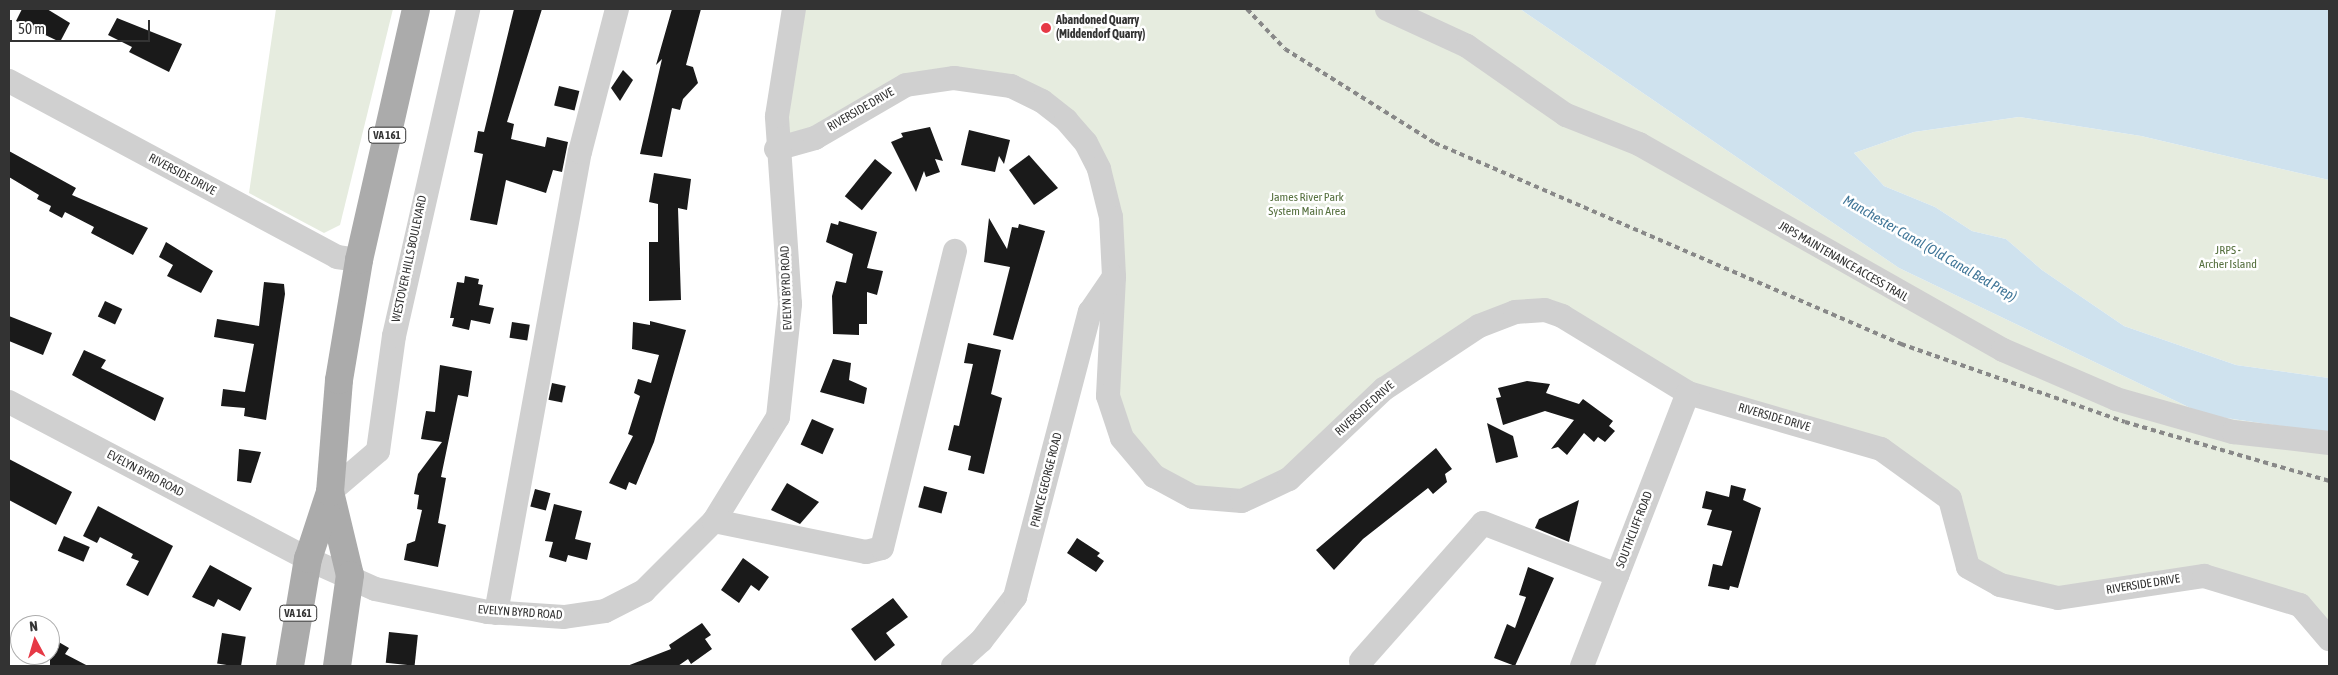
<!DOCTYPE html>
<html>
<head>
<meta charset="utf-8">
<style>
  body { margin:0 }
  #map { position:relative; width:2338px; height:675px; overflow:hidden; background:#fff; font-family:"Asap Condensed",sans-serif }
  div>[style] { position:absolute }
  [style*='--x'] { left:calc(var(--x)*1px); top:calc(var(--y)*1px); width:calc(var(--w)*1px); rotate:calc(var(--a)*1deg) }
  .green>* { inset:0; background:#e6ecdf }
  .water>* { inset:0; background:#cfe2ee }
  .building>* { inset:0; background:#1a1a1a; transform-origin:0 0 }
  .minor>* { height:24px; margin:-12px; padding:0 12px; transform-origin:12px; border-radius:12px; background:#d0d0d0 }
  .major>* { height:28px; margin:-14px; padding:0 14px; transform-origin:14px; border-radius:14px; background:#ababab }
  .rail>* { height:4px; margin-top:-2px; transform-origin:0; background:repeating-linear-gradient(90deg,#888 0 5px,transparent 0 9px) }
  .dots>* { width:14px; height:14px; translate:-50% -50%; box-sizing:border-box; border:2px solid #fff; border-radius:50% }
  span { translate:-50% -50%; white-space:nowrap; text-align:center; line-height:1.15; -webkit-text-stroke:5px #fff; paint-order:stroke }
  .shield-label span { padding:1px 4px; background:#fff; border:1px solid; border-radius:4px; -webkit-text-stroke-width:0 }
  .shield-label { font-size:11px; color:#333; font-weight:700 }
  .poi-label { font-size:12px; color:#333; font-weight:700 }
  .left { translate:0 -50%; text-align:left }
  .street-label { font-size:12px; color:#333 }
  .park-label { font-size:12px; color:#56703f }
  .water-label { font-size:14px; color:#3f7597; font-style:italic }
  .frame { position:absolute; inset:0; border:10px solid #333; pointer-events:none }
  .north { position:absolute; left:10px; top:615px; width:50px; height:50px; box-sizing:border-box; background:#fff; border:1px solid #adadad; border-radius:50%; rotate:354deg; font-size:14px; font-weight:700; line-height:20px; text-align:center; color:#333 }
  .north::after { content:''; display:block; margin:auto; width:18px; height:22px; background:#e63946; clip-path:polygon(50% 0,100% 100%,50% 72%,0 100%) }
  .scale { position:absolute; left:10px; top:20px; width:140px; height:22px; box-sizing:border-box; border:2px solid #333; border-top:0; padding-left:6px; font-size:15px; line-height:18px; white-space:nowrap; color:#333; -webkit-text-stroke:4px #fff; paint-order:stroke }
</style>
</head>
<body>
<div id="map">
  <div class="green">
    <div style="clip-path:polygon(276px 9px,393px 9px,340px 225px,324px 233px,249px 193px)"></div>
    <div style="clip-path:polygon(794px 9px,1520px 9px,1899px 268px,2205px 415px,2329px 433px,2329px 639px,2300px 605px,2204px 576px,2058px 598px,1968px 567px,1950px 499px,1881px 449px,1688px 393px,1562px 316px,1515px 312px,1242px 501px,1193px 497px,1122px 438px,1106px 190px,1042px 101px,954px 78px,776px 149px)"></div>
    <div style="clip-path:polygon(2019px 117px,2141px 136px,2329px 180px,2329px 378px,2236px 365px,2124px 326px,2042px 270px,2006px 239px,1972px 231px,1935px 207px,1884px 186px,1854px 153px,1914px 132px)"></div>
  </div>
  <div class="water">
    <div style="clip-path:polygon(1520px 9px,2329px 9px,2329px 180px,2141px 136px,2019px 117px,1914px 132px,1854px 153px,1884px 186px,1935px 207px,1972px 231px,2006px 239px,2042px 270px,2124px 326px,2236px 365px,2329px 378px,2329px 433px,2205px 415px,1899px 268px)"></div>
  </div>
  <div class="building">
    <div style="clip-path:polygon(22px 9px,47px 9px,70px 23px,60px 42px,16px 21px)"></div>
    <div style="clip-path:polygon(514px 9px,542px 9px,507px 122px,514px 124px,511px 139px,545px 147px,547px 137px,568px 142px,562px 172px,553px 170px,546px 193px,506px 180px,497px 225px,470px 220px,483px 154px,474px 152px,478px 131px,484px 132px)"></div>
    <div style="clip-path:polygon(672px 9px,701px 9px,686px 65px,693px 67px,698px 83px,683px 99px,680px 110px,672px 108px,662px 157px,640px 154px,662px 59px,656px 65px)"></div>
    <div style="clip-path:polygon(117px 18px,182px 44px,169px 72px,129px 52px,132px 47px,108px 35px)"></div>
    <div style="clip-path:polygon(623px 70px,633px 80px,620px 101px,611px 88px)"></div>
    <div style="left:559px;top:86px;width:21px;height:20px;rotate:14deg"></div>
    <div style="clip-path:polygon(930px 127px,943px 161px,935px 159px,940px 172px,926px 177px,924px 171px,916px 192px,891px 142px,903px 137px,901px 133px)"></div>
    <div style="clip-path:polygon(969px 130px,1010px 140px,1004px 164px,999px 156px,995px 172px,961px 165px)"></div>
    <div style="clip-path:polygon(9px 151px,76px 188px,72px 195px,148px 228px,133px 255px,91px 233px,94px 227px,65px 212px,62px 218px,49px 211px,51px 206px,37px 199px,39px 195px,9px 177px)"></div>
    <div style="clip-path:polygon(1029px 155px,1058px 188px,1034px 205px,1009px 170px)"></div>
    <div style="left:875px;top:159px;width:22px;height:48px;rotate:39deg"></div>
    <div style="clip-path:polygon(654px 173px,691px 179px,687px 210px,678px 208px,681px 300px,649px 301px,649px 242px,658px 242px,658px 204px,649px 202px)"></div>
    <div style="clip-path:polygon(989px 218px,1007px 249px,1012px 227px,1018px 228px,1019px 224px,1045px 231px,1013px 340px,993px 335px,1010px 267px,984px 262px)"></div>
    <div style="clip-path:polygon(839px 221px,877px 232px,867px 268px,883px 271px,877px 295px,867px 292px,867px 324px,859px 324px,859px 335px,833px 334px,832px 296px,836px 281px,846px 283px,853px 254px,826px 242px,831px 223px,838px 225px)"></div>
    <div style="clip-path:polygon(166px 242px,213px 271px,201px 293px,167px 276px,173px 265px,159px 257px)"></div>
    <div style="clip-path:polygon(465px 276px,479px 279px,478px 284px,483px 285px,479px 305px,494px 308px,490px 324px,471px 320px,469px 330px,452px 326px,454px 318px,450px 318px,457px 282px,464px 283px)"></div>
    <div style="clip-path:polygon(264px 282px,284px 284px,285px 294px,266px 420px,244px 416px,245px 408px,221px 406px,223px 389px,245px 392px,254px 344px,214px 337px,217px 319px,259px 326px)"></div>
    <div style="left:105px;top:301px;width:19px;height:17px;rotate:25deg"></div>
    <div style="clip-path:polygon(9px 316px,52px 333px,43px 355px,9px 341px)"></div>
    <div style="clip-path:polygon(650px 321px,686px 330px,654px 442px,636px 485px,629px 482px,626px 490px,609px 483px,633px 436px,628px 434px,640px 396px,634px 393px,638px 379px,651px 383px,659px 355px,632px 349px,633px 322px,650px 325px)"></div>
    <div style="left:512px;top:322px;width:18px;height:16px;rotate:9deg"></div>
    <div style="clip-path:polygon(968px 343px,1001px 350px,991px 394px,1002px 398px,984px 474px,968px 470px,971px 456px,948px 450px,954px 425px,959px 426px,973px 364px,964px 363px)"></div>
    <div style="clip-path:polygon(84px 350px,106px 360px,101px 368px,164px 398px,155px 421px,72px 375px)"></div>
    <div style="clip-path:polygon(833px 359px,851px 363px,849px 380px,867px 388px,864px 404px,820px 392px)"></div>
    <div style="clip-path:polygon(440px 365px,472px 371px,468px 397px,458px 395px,441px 477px,446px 478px,438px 523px,446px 525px,438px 567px,404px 560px,407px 544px,415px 541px,422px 510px,417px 509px,419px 495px,414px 494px,418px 474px,442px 442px,421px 439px,426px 411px,435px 412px)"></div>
    <div style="clip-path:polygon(1527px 381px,1550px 384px,1546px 393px,1579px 404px,1583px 399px,1613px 421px,1609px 426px,1615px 431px,1605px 442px,1598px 437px,1594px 442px,1584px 433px,1567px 455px,1558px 447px,1551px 449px,1574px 420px,1545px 411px,1503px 425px,1496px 398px,1501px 397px,1498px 388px)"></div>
    <div style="left:552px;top:383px;width:14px;height:17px;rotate:12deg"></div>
    <div style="left:812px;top:419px;width:24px;height:28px;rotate:24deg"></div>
    <div style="clip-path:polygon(1487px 423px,1513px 436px,1518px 457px,1496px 463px)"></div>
    <div style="clip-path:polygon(1436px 448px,1452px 469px,1445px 474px,1447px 482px,1433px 494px,1428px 488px,1363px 539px,1334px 570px,1316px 550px)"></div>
    <div style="clip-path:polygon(239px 449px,261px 452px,251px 483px,237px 481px)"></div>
    <div style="clip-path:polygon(9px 459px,72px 492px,56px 525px,9px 500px)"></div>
    <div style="clip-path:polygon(787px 483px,819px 502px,800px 524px,771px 510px)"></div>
    <div style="clip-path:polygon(1731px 485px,1746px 489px,1743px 500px,1761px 508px,1738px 588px,1730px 586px,1729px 590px,1708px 586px,1713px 564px,1722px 566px,1732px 531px,1707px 525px,1712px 510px,1702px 508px,1706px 491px,1729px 497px)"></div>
    <div style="left:924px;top:486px;width:24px;height:22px;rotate:15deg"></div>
    <div style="left:535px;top:489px;width:16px;height:18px;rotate:15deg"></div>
    <div style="clip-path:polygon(1579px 500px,1569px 542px,1535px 528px,1539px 519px)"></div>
    <div style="clip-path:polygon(554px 504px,582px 511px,575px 539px,591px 543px,587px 560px,568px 555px,566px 562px,549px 557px,553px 542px,545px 541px)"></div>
    <div style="clip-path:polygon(98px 506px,173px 546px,148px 596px,126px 585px,139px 561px,131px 558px,133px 554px,100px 537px,97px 543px,83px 536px)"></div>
    <div style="left:64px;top:536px;width:28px;height:16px;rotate:23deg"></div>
    <div style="clip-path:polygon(1077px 538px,1100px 553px,1097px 556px,1104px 561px,1096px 572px,1067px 553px)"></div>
    <div style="clip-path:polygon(743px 558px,769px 577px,759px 591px,751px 585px,739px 603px,721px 590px)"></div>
    <div style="clip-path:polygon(210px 565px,252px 588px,240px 611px,218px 599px,214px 607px,192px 597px)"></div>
    <div style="clip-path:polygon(1528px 567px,1554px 578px,1515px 666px,1494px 658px,1507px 624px,1515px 628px,1526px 597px,1519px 595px)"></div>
    <div style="clip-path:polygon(893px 598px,908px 617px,886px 633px,895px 645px,875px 661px,851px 629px)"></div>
    <div style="clip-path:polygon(702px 623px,711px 635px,705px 639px,712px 649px,691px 664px,688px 659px,678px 666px,627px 666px,671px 649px,669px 645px)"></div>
    <div style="left:389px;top:632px;width:29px;height:31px;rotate:6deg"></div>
    <div style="left:222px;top:633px;width:24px;height:31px;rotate:9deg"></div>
    <div style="clip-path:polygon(50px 637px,69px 648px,65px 654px,88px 666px,50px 666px)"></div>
  </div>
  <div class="minor">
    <div style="--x:1387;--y:9;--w:88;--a:24.8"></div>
    <div style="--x:1467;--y:46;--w:121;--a:34.9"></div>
    <div style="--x:1566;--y:115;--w:79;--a:21.7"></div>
    <div style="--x:1639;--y:144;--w:418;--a:29.5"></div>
    <div style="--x:2003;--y:350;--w:123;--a:23.4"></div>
    <div style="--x:2116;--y:399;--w:122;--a:15.8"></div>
    <div style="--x:2233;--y:432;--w:97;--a:6.5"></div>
    <div style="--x:9;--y:81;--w:372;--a:28.2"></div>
    <div style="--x:337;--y:257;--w:22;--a:8"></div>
    <div style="--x:776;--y:149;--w:41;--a:-15.8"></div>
    <div style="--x:815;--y:138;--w:105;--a:-30.2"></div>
    <div style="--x:906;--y:85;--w:49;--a:-8.3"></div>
    <div style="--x:954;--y:78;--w:58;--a:8"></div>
    <div style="--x:1011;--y:86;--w:34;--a:26"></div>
    <div style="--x:1042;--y:101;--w:31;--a:38"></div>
    <div style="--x:1066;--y:120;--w:30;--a:49"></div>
    <div style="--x:1086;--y:143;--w:29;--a:63"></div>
    <div style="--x:1099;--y:169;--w:49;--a:76"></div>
    <div style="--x:1111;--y:217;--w:60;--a:87.1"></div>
    <div style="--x:1114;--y:277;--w:119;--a:92.9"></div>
    <div style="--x:1108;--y:396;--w:44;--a:71.6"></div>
    <div style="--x:1122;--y:438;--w:50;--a:49.9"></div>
    <div style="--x:1154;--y:476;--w:44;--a:28.3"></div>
    <div style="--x:1193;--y:497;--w:49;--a:4.7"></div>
    <div style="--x:1242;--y:501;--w:52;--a:-25.1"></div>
    <div style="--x:1289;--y:479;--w:131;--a:-43.5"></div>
    <div style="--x:1384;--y:389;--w:114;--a:-33.6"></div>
    <div style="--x:1479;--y:326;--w:39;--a:-21"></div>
    <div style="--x:1515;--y:312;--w:30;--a:-4"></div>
    <div style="--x:1545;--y:310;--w:18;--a:19"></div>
    <div style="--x:1562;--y:316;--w:148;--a:31.4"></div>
    <div style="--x:1688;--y:393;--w:201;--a:16.2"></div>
    <div style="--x:1881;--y:449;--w:85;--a:35.9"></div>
    <div style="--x:1950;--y:499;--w:70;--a:75.2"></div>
    <div style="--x:1968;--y:567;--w:37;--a:29"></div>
    <div style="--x:2000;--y:585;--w:59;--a:12.6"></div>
    <div style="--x:2058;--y:598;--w:148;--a:-8.6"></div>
    <div style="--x:2204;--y:576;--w:100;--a:16.8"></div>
    <div style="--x:2300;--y:605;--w:45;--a:49.5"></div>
    <div style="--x:9;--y:402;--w:338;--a:27.7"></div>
    <div style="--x:308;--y:559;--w:73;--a:24.1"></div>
    <div style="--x:375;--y:589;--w:115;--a:11.5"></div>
    <div style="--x:488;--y:612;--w:76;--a:3.8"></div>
    <div style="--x:564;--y:617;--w:41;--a:-8.3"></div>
    <div style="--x:605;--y:611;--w:44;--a:-27.1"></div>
    <div style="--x:644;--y:591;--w:99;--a:-45"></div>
    <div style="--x:714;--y:521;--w:122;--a:-58.4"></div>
    <div style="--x:778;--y:417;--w:114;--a:-83.9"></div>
    <div style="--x:790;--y:304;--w:188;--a:-94"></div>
    <div style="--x:777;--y:116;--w:108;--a:-81"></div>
    <div style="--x:330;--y:492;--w:63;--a:-40.5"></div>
    <div style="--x:378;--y:451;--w:116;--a:-82.1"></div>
    <div style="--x:394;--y:336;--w:335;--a:-77.2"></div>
    <div style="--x:714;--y:521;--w:155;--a:11.5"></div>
    <div style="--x:866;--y:552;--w:16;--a:-14"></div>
    <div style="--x:882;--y:548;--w:306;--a:-76.2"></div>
    <div style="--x:496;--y:613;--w:469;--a:-79.7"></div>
    <div style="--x:580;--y:152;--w:148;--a:-75.5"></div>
    <div style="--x:1361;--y:661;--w:184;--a:-48.5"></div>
    <div style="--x:1483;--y:523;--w:144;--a:21.2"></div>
    <div style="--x:953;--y:666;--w:38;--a:-42"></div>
    <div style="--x:981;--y:641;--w:56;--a:-52.3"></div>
    <div style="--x:1015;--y:597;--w:295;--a:-75.3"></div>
    <div style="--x:1090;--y:312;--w:42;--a:-55.6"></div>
    <div style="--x:1582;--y:666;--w:293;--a:-68.8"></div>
  </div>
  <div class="major">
    <div style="--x:330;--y:492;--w:85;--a:76.5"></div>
    <div style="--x:350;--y:575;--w:92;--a:98.1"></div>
    <div style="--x:290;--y:666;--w:109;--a:-80.5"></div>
    <div style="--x:308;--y:559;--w:71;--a:-71.8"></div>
    <div style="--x:330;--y:492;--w:112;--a:-85.4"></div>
    <div style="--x:339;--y:380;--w:122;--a:-80.5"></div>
    <div style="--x:359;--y:260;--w:257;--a:-77.2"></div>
  </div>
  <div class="rail">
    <div style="--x:1247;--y:9;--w:55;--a:46.5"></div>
    <div style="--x:1285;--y:49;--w:177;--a:32.1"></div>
    <div style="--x:1435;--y:143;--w:508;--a:23.33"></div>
    <div style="--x:1901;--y:344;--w:237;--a:19.2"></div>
    <div style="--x:2125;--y:422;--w:212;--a:16.1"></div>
  </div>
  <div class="dots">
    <div style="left:1046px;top:28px;background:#e63946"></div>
  </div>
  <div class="shield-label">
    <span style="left:387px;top:135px">VA 161</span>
    <span style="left:298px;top:613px">VA 161</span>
  </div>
  <div class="poi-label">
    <span class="left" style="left:1056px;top:28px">Abandoned Quarry<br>(Middendorf Quarry)</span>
  </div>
  <div class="street-label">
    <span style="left:861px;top:110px;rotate:-30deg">RIVERSIDE DRIVE</span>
    <span style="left:182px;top:175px;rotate:28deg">RIVERSIDE DRIVE</span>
    <span style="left:410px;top:259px;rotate:-78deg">WESTOVER HILLS BOULEVARD</span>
    <span style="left:1843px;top:262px;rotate:30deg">JRPS MAINTENANCE ACCESS TRAIL</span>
    <span style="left:787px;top:288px;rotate:-92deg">EVELYN BYRD ROAD</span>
    <span style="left:1365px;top:409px;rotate:-42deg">RIVERSIDE DRIVE</span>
    <span style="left:1774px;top:418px;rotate:16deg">RIVERSIDE DRIVE</span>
    <span style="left:145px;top:474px;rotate:28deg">EVELYN BYRD ROAD</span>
    <span style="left:1047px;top:480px;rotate:-76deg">PRINCE GEORGE ROAD</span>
    <span style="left:1635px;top:530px;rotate:-69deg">SOUTHCLIFF ROAD</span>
    <span style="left:2143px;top:585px;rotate:-9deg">RIVERSIDE DRIVE</span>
    <span style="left:520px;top:613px;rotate:4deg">EVELYN BYRD ROAD</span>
  </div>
  <div class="park-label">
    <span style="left:1307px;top:205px">James River Park<br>System Main Area</span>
    <span style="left:2228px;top:258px">JRPS -<br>Archer Island</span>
  </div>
  <div class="water-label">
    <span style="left:1930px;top:248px;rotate:30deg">Manchester Canal (Old Canal Bed Prep)</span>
  </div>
  <div class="frame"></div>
  <div class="north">N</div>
  <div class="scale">50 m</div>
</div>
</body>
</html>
